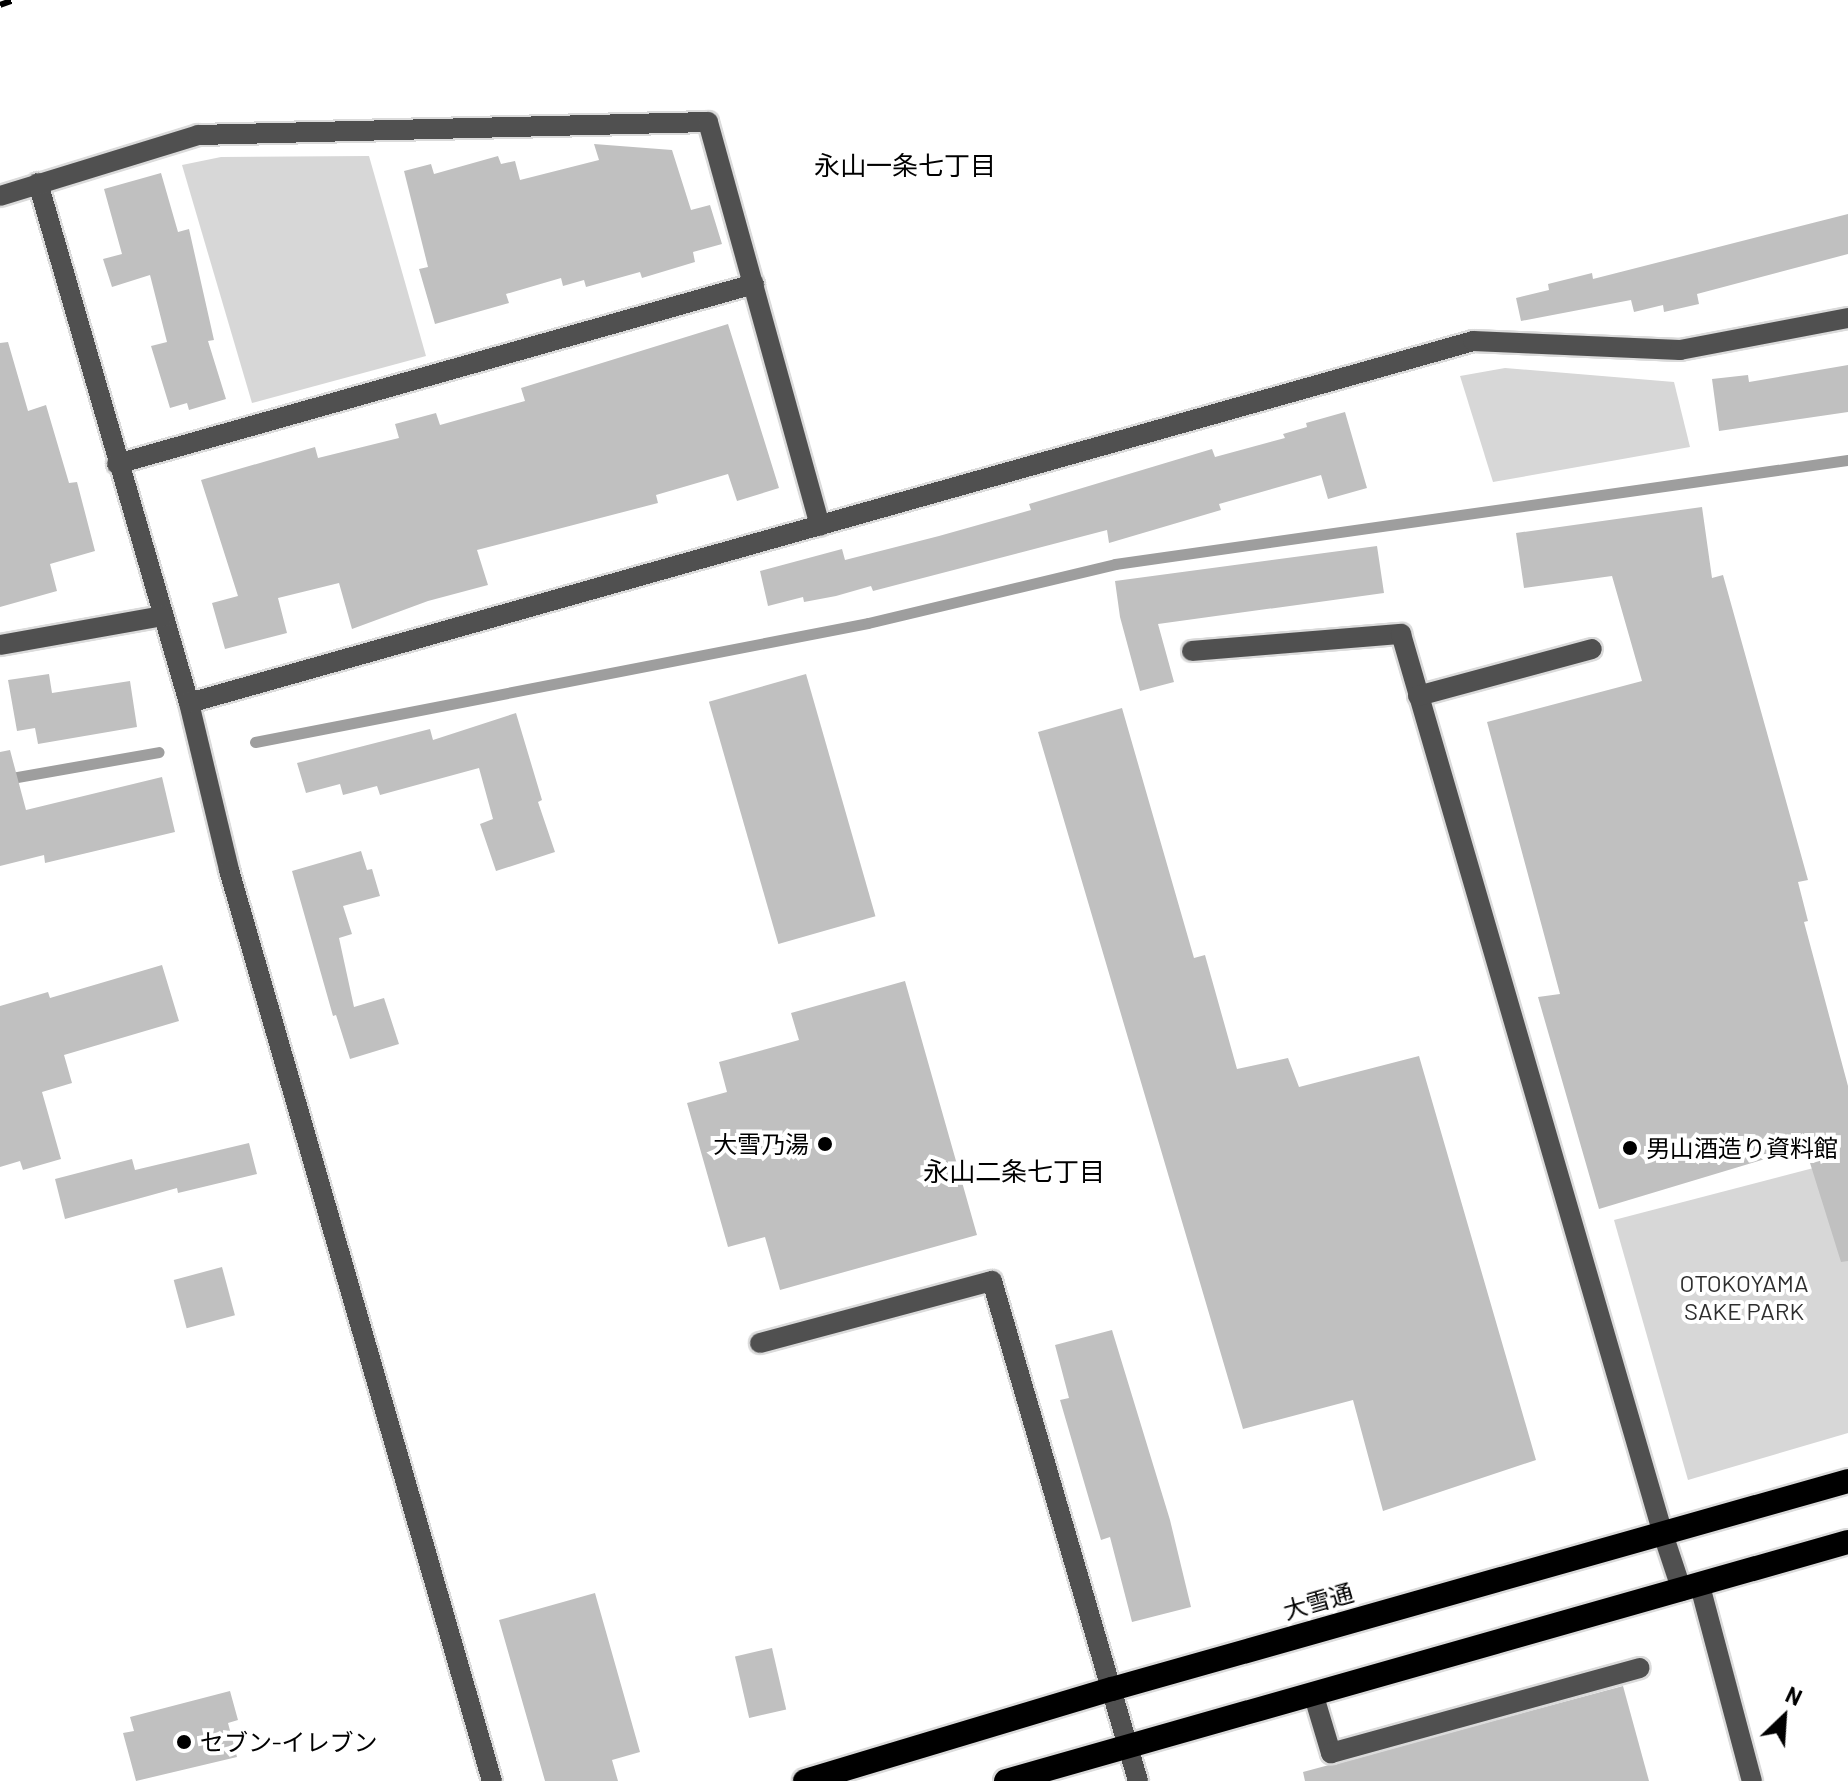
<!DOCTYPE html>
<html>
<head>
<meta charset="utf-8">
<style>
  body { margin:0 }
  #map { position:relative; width:1848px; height:1781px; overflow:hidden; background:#fff; font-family:Barlow,"Noto Sans JP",sans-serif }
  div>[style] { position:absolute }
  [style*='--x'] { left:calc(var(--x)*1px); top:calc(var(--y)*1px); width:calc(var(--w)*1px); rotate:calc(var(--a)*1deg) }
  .green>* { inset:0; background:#d7d7d7 }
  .stream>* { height:11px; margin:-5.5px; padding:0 5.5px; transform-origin:5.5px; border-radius:5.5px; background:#9e9e9e }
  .building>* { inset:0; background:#c0c0c0; transform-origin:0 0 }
  .roads { filter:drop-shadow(2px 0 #dbdbdb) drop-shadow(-2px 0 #dbdbdb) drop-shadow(0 2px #dbdbdb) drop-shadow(0 -2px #dbdbdb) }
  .minor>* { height:20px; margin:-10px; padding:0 10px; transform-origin:10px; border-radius:10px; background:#505050 }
  .highway>* { height:24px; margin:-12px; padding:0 12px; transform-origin:12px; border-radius:12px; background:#000 }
  .rail>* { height:6px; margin-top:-3px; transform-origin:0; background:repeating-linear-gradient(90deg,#000 0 12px,transparent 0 16px) }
  .dots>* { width:22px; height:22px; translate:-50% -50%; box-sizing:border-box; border:4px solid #fff; border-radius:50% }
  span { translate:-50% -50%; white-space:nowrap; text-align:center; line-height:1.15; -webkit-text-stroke:8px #fff; paint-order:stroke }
  .poi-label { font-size:24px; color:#000 }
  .right { translate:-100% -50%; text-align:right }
  .left { translate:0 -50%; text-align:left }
  .park-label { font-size:24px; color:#2e2e2e }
  .street-label { font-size:24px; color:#000 }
  .neighbourhood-label { font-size:26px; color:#000 }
  .north { position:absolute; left:1744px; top:1677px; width:80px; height:80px; -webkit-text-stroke:6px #fff; paint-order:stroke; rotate:25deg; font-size:22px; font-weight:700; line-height:32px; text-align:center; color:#000 }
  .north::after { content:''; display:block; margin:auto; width:28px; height:36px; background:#000; clip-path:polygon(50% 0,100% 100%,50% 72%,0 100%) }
</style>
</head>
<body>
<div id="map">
  <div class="green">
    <div style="clip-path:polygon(369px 156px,426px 356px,252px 403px,182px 165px,221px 157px)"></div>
    <div style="clip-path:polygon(1505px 368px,1674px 382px,1690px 447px,1493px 482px,1460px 376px)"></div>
    <div style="clip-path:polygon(1848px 1159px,1848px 1433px,1688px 1480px,1614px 1220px)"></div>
  </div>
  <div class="stream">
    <div style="--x:255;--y:742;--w:624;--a:-10.99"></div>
    <div style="--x:868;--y:623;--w:254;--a:-13.4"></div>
    <div style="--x:1115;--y:564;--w:740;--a:-8.08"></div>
    <div style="--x:0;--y:780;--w:161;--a:-10"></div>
  </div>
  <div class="building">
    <div style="clip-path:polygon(594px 144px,672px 150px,691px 210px,710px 205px,722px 244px,693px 252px,695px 262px,642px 278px,640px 272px,586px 287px,584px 280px,563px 286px,561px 278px,506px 294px,509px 303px,435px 324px,419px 269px,428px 267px,404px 171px,431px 164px,434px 174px,498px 156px,501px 164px,515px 161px,520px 180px,599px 160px)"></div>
    <div style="clip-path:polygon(161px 173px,178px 232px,189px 229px,214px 340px,208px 341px,226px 399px,189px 410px,187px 403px,170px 408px,151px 346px,167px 342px,150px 275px,112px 287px,103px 259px,122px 254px,104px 189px)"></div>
    <div style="clip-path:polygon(1848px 214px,1848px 254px,1697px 294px,1699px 304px,1664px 312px,1663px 305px,1634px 312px,1631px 300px,1521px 321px,1516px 298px,1549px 290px,1548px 284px,1592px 273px,1593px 279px)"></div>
    <div style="clip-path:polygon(728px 324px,779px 488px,737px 501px,728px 474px,656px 495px,658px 503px,477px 550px,488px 585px,428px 601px,352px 629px,339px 583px,278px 598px,287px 633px,225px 649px,212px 603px,238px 596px,201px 480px,315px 447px,318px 458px,399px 438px,395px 424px,436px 413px,440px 425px,525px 401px,521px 388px)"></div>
    <div style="clip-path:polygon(8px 342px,28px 411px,46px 405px,69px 483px,77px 482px,95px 551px,50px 564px,57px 591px,0 607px,0 343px)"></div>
    <div style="clip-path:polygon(1848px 365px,1848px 412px,1719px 431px,1712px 379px,1748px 375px,1749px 382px)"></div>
    <div style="clip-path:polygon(1345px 412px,1367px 488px,1328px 499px,1321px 475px,1219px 504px,1221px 510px,1109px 543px,1107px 530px,873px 591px,871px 586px,836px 596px,804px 602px,803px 597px,768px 606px,760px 571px,842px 549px,845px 560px,939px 536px,1031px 510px,1029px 504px,1212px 449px,1215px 457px,1285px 438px,1283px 434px,1307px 427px,1306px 423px)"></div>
    <div style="clip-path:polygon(1702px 507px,1712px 578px,1723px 575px,1808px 880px,1798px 882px,1808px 921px,1804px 922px,1848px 1086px,1848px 1261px,1841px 1262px,1805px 1147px,1599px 1209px,1538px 997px,1560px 994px,1487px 722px,1642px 681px,1612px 576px,1524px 588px,1516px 533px)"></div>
    <div style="clip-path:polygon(1377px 546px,1384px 593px,1158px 624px,1174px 682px,1140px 691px,1120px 617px,1115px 581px)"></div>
    <div style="clip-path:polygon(49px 674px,52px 693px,130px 681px,137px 727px,38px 744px,35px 728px,17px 731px,8px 680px)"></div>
    <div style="left:806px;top:674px;width:252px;height:101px;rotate:74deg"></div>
    <div style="clip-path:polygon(1122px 708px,1194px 958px,1205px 955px,1237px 1069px,1288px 1058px,1299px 1087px,1419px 1056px,1536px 1460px,1383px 1511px,1353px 1400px,1243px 1429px,1038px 732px)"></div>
    <div style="clip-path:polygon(516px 713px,542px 800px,538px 802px,555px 852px,496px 871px,480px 824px,493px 819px,479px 768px,380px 795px,377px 786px,343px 795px,340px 784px,306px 793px,297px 763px,430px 729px,433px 740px)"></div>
    <div style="clip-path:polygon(10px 750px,26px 810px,162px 777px,175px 832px,45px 863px,44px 855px,0 866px,0 752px)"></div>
    <div style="clip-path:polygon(361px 851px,367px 870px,372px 869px,380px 896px,343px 906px,352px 934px,339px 938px,354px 1007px,384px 998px,399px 1044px,350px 1059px,336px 1015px,333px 1016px,292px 871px)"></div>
    <div style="clip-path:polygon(162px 965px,179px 1021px,64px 1055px,72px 1083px,42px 1092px,61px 1159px,23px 1170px,20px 1161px,0 1167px,0 1006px,48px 992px,50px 998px)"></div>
    <div style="clip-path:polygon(905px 981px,977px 1235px,780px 1290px,765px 1237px,728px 1247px,687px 1103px,727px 1092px,719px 1062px,799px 1040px,791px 1013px)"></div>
    <div style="clip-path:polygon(249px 1143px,257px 1174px,178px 1193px,177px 1188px,65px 1219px,55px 1179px,132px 1159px,135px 1170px)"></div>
    <div style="left:222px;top:1267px;width:50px;height:50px;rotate:75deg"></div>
    <div style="clip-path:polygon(1112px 1330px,1170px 1520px,1191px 1607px,1132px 1622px,1110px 1537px,1101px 1540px,1060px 1400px,1069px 1398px,1055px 1345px)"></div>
    <div style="clip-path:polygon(595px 1593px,640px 1752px,612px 1760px,618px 1781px,545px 1781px,499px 1620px)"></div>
    <div style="left:772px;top:1648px;width:63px;height:38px;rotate:77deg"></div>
    <div style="clip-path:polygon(1623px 1686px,1649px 1781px,1305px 1781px,1303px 1772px)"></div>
    <div style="clip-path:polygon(230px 1691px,238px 1720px,228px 1723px,237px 1757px,136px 1781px,123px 1733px,134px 1731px,130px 1717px)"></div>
  </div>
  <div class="roads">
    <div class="minor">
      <div style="--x:38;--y:183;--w:541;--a:73.81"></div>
      <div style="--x:189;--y:703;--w:172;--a:76.5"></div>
      <div style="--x:229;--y:870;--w:948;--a:73.9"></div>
      <div style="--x:0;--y:196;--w:207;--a:-17.1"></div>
      <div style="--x:198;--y:135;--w:510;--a:-1.46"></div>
      <div style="--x:708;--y:122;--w:419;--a:74.5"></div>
      <div style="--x:117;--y:464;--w:662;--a:-15.78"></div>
      <div style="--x:0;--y:645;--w:166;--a:-10.1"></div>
      <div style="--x:1192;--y:651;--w:210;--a:-4.7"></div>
      <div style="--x:1401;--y:634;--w:937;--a:73.77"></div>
      <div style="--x:1663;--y:1534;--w:60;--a:71.6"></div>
      <div style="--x:1418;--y:696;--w:180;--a:-15.1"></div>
      <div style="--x:189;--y:703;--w:1334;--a:-15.74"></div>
      <div style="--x:1473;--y:341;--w:207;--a:2.5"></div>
      <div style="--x:1680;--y:350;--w:171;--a:-10.8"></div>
      <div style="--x:760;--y:1343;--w:240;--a:-15"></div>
      <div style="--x:992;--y:1281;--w:521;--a:73.72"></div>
      <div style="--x:1700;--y:1586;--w:202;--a:75.1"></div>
      <div style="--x:1313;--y:1693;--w:63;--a:73.3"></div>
      <div style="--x:1331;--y:1753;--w:320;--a:-15.4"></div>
    </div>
    <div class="highway">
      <div style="--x:805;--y:1781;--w:320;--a:-16.7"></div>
      <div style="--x:1112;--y:1689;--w:765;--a:-15.78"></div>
      <div style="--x:1006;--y:1781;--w:875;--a:-15.85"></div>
    </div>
  </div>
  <div class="rail">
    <div style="--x:0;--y:5;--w:15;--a:-20"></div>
  </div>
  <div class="dots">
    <div style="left:825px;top:1144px;background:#000"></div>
    <div style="left:1630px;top:1148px;background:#000"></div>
    <div style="left:184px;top:1742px;background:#000"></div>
  </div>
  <div class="poi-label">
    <span class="right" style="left:809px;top:1144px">大雪乃湯</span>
    <span class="left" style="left:1646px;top:1148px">男山酒造り資料館</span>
    <span class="left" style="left:200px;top:1742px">セブン-イレブン</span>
  </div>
  <div class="park-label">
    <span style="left:1744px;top:1297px">OTOKOYAMA<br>SAKE PARK</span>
  </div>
  <div class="street-label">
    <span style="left:1318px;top:1601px;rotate:-16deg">大雪通</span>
  </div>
  <div class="neighbourhood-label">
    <span style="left:905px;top:165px">永山一条七丁目</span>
    <span style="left:1014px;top:1171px">永山二条七丁目</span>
  </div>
  <div class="north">N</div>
</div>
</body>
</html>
